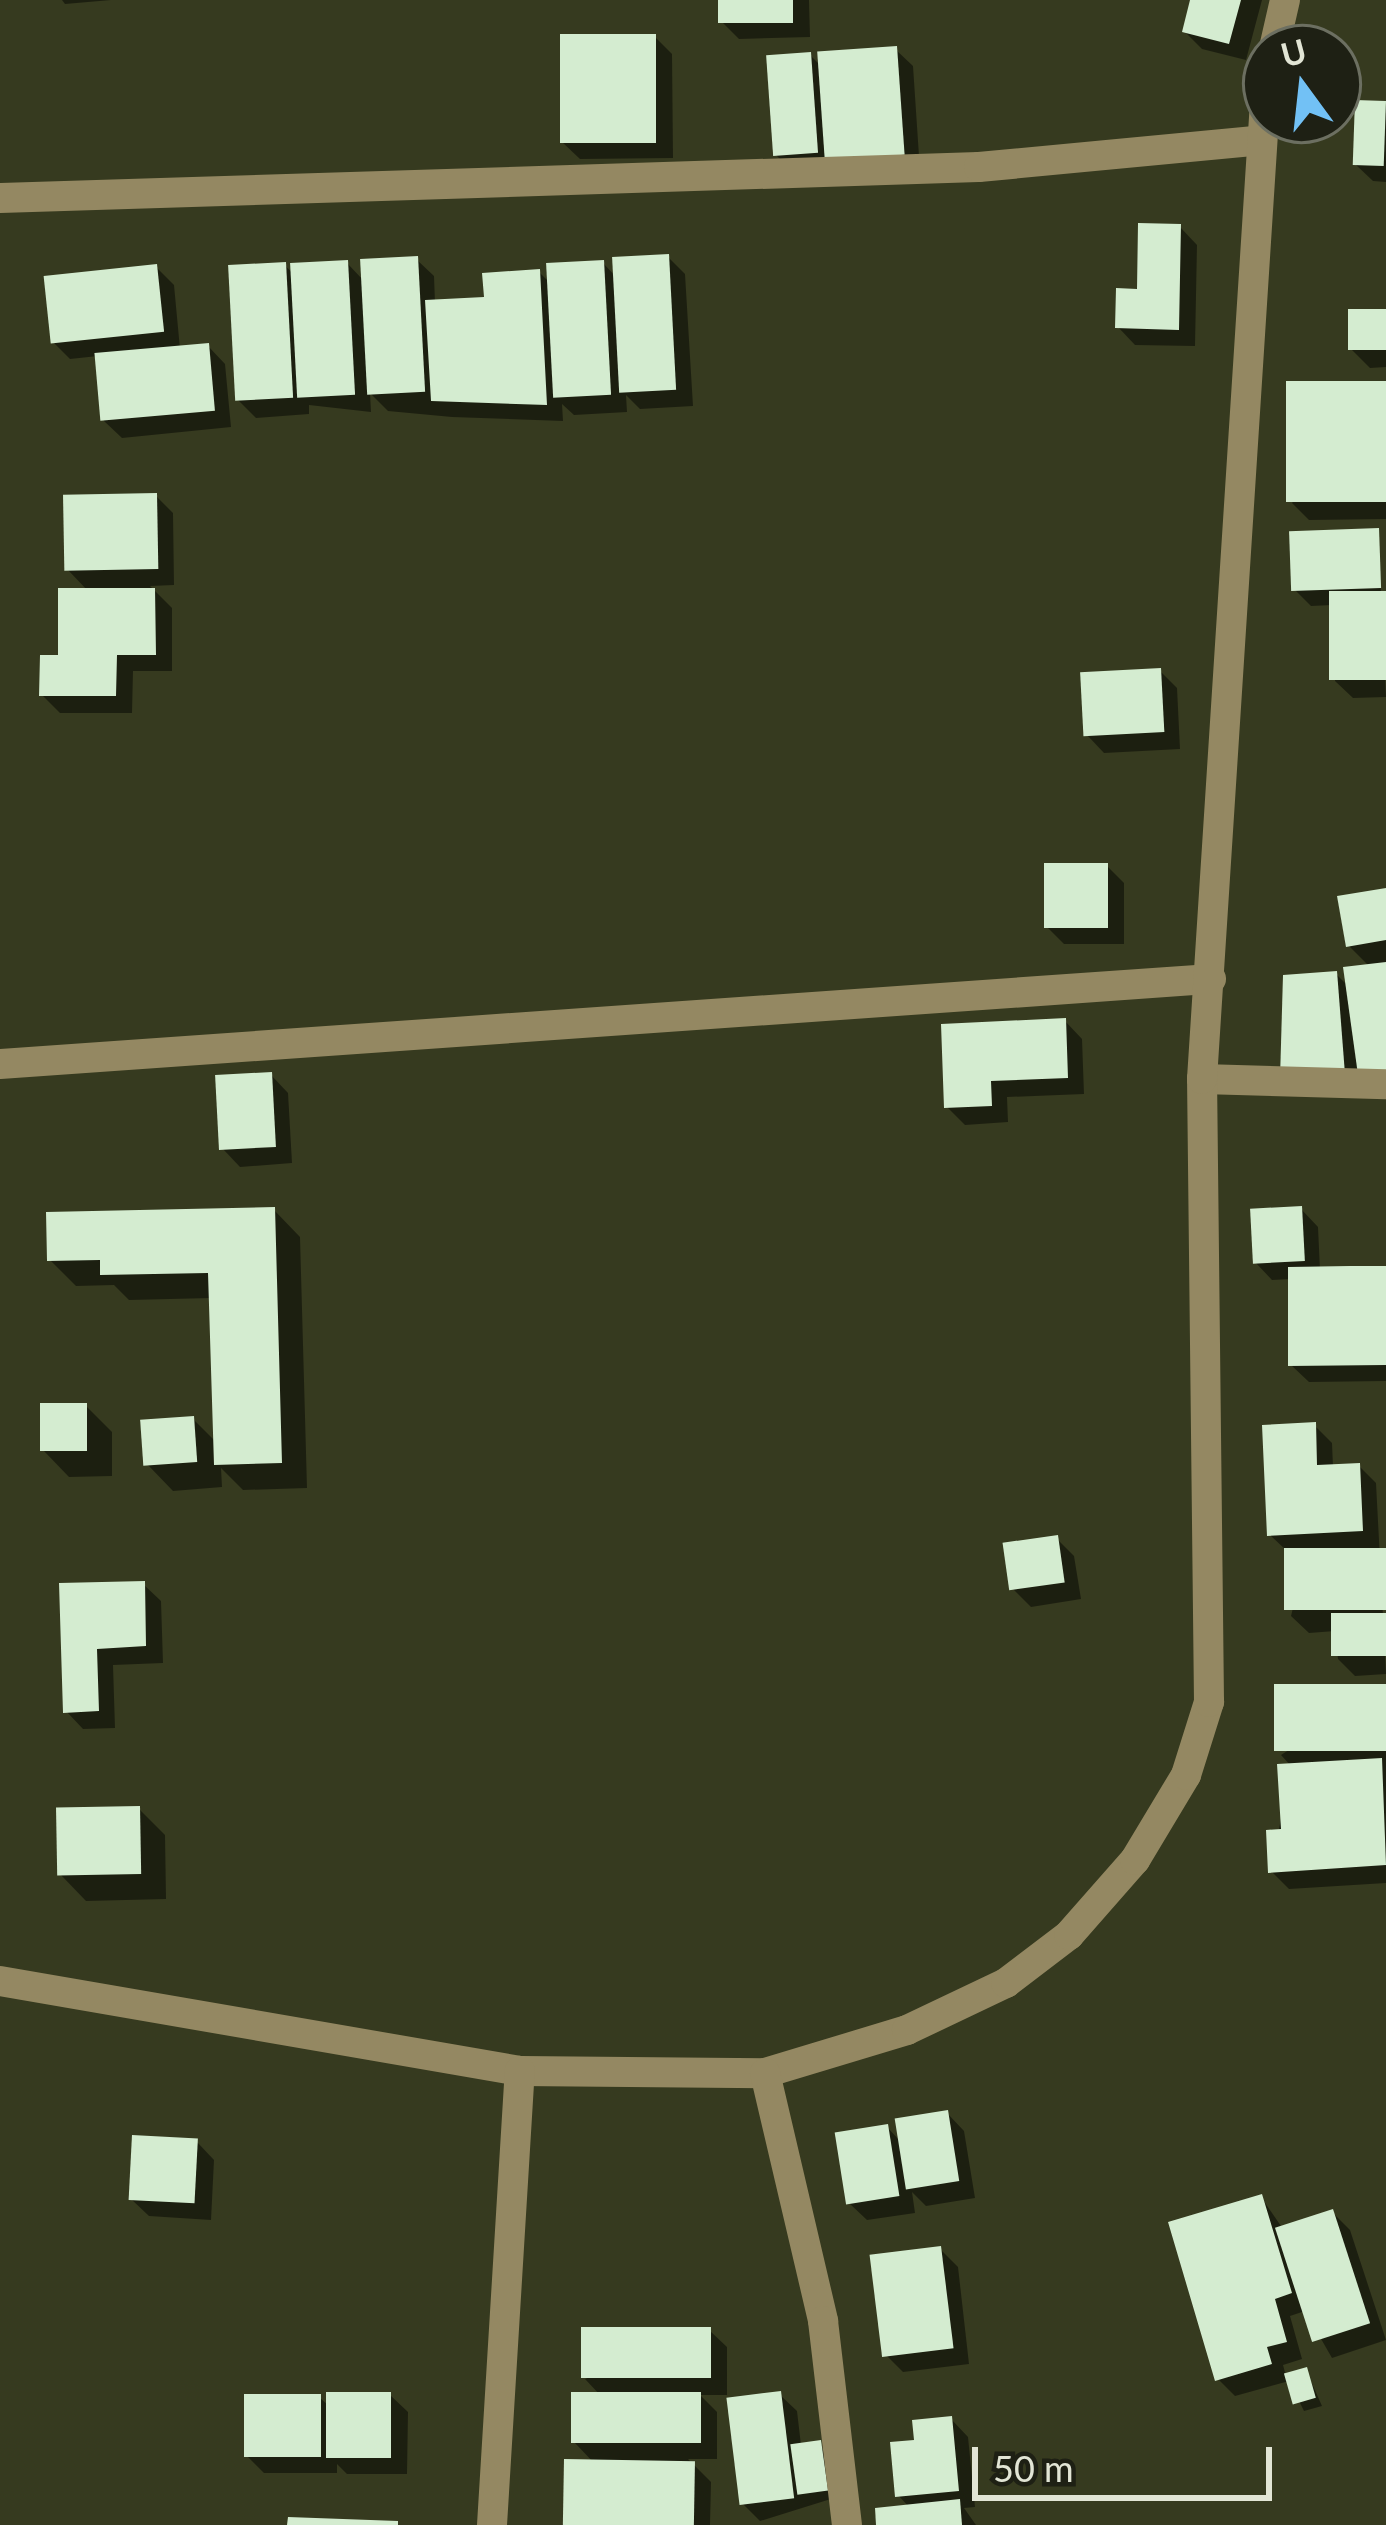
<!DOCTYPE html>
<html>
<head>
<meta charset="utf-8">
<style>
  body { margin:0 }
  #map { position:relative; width:1386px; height:2525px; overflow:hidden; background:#363a1f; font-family:Lato,sans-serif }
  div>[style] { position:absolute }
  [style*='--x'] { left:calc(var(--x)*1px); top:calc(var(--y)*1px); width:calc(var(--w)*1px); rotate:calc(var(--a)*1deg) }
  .shadow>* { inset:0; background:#0007 }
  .building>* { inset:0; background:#d4ecd0; transform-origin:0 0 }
  .minor>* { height:30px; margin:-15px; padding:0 15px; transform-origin:15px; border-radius:15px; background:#948862 }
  span { translate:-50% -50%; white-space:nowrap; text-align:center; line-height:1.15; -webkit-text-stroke:12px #1e2014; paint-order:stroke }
  .north { position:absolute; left:1242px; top:24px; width:120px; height:120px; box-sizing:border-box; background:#1e2014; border:3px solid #6c6f61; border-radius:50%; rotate:345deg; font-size:33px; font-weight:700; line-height:48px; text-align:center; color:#e2e5d5 }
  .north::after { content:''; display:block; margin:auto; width:42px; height:54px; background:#72c1f5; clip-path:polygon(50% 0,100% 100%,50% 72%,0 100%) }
  .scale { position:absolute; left:972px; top:2447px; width:300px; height:54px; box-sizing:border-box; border:6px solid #e2e5d5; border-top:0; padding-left:15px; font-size:36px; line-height:42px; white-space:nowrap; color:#e2e5d5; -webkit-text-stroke:9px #1e2014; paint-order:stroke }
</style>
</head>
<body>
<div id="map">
  <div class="shadow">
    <div style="clip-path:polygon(62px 0,111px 0,65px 4px)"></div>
    <div style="clip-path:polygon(721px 0,809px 0,810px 37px,739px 39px,722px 22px)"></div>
    <div style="clip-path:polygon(1193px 0,1262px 0,1246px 60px,1202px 49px,1185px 32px)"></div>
    <div style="clip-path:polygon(655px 37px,672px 54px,673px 158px,580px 159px,562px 142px)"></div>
    <div style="clip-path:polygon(895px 49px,913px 66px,920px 171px,792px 171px,775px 154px,810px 55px,821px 66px)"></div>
    <div style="clip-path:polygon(1386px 104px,1386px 182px,1373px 181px,1355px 164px)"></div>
    <div style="clip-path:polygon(1180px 227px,1197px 245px,1195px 346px,1135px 345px,1118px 327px)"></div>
    <div style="clip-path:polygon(668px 257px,685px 274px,693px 406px,640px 409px,626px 395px,627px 412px,574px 415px,562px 404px,563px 421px,452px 417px,388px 411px,370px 393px,371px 412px,309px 405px,309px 414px,256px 418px,238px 400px,284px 265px,294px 274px,347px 263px,364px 281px,416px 259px,434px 276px,435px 303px,487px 299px,539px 272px,550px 283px,603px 263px,616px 277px)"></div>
    <div style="clip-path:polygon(156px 267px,174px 285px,180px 349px,208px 346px,225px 364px,231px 427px,122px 438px,104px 421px,98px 356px,70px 359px,53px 342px)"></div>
    <div style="clip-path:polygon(1386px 312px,1386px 367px,1370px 368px,1352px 350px)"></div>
    <div style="clip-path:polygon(1386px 384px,1386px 519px,1309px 520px,1292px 503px)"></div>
    <div style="clip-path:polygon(156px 496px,173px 513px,174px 585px,150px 586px,172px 608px,172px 671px,133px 671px,132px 713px,60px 713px,42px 695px,88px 591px,68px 570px)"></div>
    <div style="clip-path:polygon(1378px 531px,1386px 697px,1353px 698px,1335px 681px,1332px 605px,1311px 606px,1294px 589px)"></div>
    <div style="clip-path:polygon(1160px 671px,1177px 688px,1180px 749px,1104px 753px,1087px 735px)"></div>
    <div style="clip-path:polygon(1107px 866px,1124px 883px,1124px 944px,1064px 944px,1047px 927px)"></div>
    <div style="clip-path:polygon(1386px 891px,1386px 1097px,1300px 1095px,1336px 974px,1349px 987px,1370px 967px,1349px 946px)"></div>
    <div style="clip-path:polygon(1065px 1021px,1082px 1039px,1084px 1094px,1007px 1097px,1008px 1122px,965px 1125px,947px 1107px)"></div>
    <div style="clip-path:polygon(271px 1075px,288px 1093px,292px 1163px,240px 1167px,223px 1149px)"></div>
    <div style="clip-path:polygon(1301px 1209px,1318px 1227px,1320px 1270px,1386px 1269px,1386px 1381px,1309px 1382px,1291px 1365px,1291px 1279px,1272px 1280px,1255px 1262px)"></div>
    <div style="clip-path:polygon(274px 1210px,300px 1237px,307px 1488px,243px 1490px,221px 1468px,222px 1487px,173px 1491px,147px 1464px,193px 1419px,216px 1442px,212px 1298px,129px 1300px,114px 1285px,76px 1286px,50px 1260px)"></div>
    <div style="clip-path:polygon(86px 1406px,112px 1432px,112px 1476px,69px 1477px,43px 1450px)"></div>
    <div style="clip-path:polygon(1314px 1425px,1332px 1443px,1333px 1467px,1359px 1466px,1376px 1483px,1386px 1674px,1355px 1676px,1338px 1659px,1335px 1631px,1309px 1633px,1291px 1616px,1307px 1551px,1288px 1552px,1270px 1535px)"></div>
    <div style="clip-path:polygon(1057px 1539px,1074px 1556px,1081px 1599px,1031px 1607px,1013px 1589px)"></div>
    <div style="clip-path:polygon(143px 1584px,161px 1601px,163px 1663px,113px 1665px,115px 1728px,83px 1729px,66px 1711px,62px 1586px)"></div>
    <div style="clip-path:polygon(1386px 1687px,1386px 1883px,1289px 1889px,1271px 1871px,1291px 1766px,1281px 1755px)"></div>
    <div style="clip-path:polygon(139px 1809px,165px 1835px,166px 1899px,86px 1901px,60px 1874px)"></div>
    <div style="clip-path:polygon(947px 2113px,964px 2131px,975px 2198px,926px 2206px,912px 2192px,915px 2213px,867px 2220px,849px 2203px,887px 2127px,901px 2142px)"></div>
    <div style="clip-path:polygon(197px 2142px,214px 2160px,211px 2220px,149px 2216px,131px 2199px)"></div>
    <div style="clip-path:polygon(1261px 2197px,1283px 2229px,1332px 2212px,1350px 2230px,1386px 2340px,1332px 2358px,1305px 2311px,1290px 2316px,1302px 2359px,1283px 2365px,1286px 2376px,1306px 2370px,1322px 2406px,1304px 2411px,1289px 2381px,1235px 2396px,1218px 2379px)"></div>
    <div style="clip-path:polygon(940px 2249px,958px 2267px,969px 2364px,903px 2372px,886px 2355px)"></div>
    <div style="clip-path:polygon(709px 2330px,727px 2347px,727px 2395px,700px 2395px,717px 2412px,717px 2459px,688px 2459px,711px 2482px,710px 2525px,565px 2525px,594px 2463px,575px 2443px,601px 2396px,585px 2379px)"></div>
    <div style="clip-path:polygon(779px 2394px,797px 2411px,801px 2445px,828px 2451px,834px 2498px,760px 2521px,743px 2504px)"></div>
    <div style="clip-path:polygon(390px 2395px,408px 2412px,407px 2474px,347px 2474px,337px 2464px,337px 2473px,264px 2473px,247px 2456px,319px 2397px,330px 2407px)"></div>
    <div style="clip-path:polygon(951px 2419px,968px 2437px,975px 2507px,964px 2508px,976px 2525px,879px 2525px,909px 2507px,898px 2495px,917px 2443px)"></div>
  </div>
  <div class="building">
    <div style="left:718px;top:0;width:75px;height:23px"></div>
    <div style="clip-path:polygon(1190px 0,1241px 0,1229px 44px,1182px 32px)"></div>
    <div style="left:560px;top:34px;width:96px;height:109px"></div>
    <div style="left:897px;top:46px;width:109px;height:80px;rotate:86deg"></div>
    <div style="left:811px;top:52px;width:101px;height:45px;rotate:86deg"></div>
    <div style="left:1355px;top:100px;width:31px;height:65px;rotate:2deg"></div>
    <div style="clip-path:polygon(1138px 223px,1181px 224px,1179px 330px,1115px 328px,1116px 288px,1137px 289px)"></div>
    <div style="left:669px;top:254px;width:136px;height:57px;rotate:87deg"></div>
    <div style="left:418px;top:256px;width:136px;height:58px;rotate:87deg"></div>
    <div style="left:348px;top:260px;width:135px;height:58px;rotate:87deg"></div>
    <div style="left:604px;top:260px;width:135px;height:58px;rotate:87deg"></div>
    <div style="left:286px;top:262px;width:136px;height:58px;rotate:87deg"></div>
    <div style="left:157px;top:264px;width:68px;height:114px;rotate:84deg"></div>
    <div style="clip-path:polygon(540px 269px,547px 405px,431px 401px,425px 300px,484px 297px,482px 273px)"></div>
    <div style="left:1386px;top:309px;width:41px;height:38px;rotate:90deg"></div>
    <div style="left:209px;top:343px;width:68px;height:115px;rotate:85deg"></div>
    <div style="left:1386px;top:381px;width:121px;height:100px;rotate:90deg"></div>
    <div style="left:157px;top:493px;width:76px;height:94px;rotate:89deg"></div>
    <div style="left:1379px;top:528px;width:60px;height:90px;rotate:88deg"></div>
    <div style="clip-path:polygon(58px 588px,155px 588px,156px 655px,117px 655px,116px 696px,39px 696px,40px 655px,58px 655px)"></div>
    <div style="left:1386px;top:591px;width:89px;height:57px;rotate:90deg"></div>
    <div style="left:1161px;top:668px;width:64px;height:81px;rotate:87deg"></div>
    <div style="left:1044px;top:863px;width:64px;height:65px"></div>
    <div style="clip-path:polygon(1386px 888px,1386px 940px,1346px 947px,1337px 896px)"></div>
    <div style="clip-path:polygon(1386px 962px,1386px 1078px,1359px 1082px,1343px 967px)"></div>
    <div style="clip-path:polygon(1337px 971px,1345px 1074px,1280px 1079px,1283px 975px)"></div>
    <div style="clip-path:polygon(1066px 1018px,1068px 1078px,991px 1081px,992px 1106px,944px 1108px,941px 1024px)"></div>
    <div style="left:272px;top:1072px;width:75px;height:57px;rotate:87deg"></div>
    <div style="left:1302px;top:1206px;width:55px;height:52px;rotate:87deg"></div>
    <div style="clip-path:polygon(275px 1207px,282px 1463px,214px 1465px,208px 1273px,100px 1275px,100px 1260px,47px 1261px,46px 1212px)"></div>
    <div style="clip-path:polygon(1350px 1266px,1386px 1266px,1386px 1365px,1288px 1366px,1288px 1267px)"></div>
    <div style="left:87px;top:1403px;width:48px;height:47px;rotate:90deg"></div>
    <div style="left:194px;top:1416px;width:46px;height:54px;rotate:86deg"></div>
    <div style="clip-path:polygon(1316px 1422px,1317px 1465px,1360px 1463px,1363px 1531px,1267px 1536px,1262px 1425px)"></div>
    <div style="left:1058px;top:1535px;width:48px;height:56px;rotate:82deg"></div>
    <div style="left:1386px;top:1548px;width:62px;height:102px;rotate:90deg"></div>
    <div style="clip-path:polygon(145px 1581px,146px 1646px,97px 1649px,99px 1711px,63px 1713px,59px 1583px)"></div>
    <div style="left:1386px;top:1613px;width:43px;height:55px;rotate:90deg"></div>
    <div style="left:1386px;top:1684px;width:67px;height:112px;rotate:90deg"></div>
    <div style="clip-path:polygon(1382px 1758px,1386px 1865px,1268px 1873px,1266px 1830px,1281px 1829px,1277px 1764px)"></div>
    <div style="left:140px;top:1806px;width:68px;height:84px;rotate:89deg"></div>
    <div style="left:948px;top:2110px;width:72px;height:54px;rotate:81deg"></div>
    <div style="left:888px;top:2124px;width:73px;height:54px;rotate:81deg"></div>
    <div style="left:132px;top:2135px;width:66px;height:65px;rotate:3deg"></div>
    <div style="clip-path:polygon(1262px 2194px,1292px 2293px,1275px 2299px,1287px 2342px,1267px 2347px,1272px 2364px,1215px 2381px,1168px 2222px)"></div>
    <div style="left:1333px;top:2209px;width:120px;height:61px;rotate:72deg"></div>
    <div style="left:941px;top:2246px;width:103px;height:72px;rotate:83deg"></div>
    <div style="left:711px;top:2327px;width:51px;height:130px;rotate:90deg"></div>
    <div style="left:1307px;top:2367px;width:32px;height:24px;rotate:74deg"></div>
    <div style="left:781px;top:2391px;width:108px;height:55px;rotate:83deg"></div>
    <div style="left:326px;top:2392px;width:65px;height:66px"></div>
    <div style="left:701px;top:2392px;width:51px;height:130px;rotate:90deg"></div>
    <div style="left:244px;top:2394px;width:77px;height:63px"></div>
    <div style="clip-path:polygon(952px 2416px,959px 2491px,895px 2497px,890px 2442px,914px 2440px,912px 2420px)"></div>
    <div style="left:821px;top:2440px;width:51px;height:31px;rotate:82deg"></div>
    <div style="left:564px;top:2459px;width:131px;height:66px;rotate:1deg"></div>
    <div style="clip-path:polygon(960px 2499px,962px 2525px,876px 2525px,875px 2508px)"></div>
    <div style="clip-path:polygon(288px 2517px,398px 2521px,398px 2525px,287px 2525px)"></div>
  </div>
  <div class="minor">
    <div style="--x:1274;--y:48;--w:49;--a:-77.1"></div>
    <div style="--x:0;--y:198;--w:979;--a:-1.81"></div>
    <div style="--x:979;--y:167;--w:277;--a:-5.4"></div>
    <div style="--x:0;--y:1064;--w:1214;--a:-4.02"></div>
    <div style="--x:1202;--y:1079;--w:184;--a:1.6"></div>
    <div style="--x:0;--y:1981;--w:528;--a:9.82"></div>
    <div style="--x:520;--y:2071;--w:245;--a:0.5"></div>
    <div style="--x:765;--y:2073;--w:148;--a:-16.8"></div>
    <div style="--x:907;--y:2030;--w:110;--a:-25.4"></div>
    <div style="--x:1006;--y:1983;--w:79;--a:-37.3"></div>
    <div style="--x:1069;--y:1935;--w:100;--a:-48.7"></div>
    <div style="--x:1135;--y:1860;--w:99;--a:-59"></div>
    <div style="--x:1186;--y:1775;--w:77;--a:-72.5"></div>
    <div style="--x:1209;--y:1702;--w:623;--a:-90.64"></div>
    <div style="--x:1202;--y:1079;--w:994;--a:-86.31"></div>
    <div style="--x:765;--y:2073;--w:255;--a:76.8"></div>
    <div style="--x:823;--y:2321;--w:205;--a:83.3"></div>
    <div style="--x:492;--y:2525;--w:455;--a:-86.5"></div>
  </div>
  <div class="north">U</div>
  <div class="scale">50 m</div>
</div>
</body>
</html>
